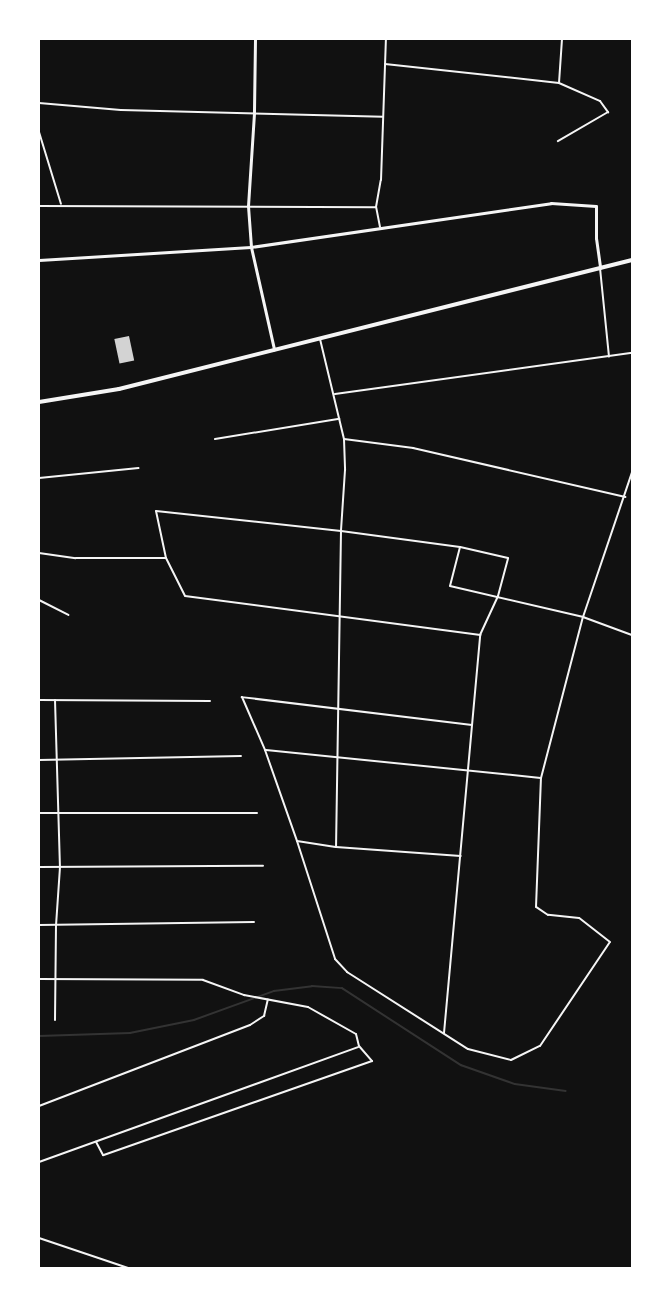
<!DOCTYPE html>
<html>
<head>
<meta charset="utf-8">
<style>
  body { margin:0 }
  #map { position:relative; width:671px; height:1307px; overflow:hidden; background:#111; font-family:"PT Sans",sans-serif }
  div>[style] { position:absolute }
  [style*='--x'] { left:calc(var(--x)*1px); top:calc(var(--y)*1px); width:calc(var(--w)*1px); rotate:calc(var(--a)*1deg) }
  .stream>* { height:1.5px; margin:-0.75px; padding:0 0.75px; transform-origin:0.75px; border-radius:0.75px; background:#333 }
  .building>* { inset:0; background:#d3d3d3; transform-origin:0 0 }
  .minor>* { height:2px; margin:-1px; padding:0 1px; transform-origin:1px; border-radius:1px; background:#f5f5f5 }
  .tertiary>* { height:3px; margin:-1.5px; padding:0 1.5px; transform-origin:1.5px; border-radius:1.5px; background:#f5f5f5 }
  .primary>* { height:4px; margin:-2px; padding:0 2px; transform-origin:2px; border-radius:2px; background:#f5f5f5 }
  span { translate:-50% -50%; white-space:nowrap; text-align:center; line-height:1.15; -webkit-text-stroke:4.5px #fff; paint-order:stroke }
  .frame { position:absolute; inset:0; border:40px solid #fff; pointer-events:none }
</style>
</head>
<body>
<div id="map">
  <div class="stream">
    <div style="--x:39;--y:1036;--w:91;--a:-1.9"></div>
    <div style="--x:130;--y:1033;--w:65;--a:-11.5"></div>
    <div style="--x:194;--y:1020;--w:85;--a:-19.9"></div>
    <div style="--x:274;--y:991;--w:38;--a:-7"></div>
    <div style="--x:312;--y:986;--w:30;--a:4"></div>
    <div style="--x:342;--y:988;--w:142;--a:32.9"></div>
    <div style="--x:461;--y:1065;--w:57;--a:19.4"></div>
    <div style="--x:515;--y:1084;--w:51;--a:7.8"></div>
  </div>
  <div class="building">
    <div style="left:129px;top:336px;width:25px;height:15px;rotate:78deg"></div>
  </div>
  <div class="minor">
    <div style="--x:385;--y:64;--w:175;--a:6.2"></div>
    <div style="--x:559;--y:83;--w:45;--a:23.7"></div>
    <div style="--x:600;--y:101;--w:14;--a:54"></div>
    <div style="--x:608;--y:112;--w:58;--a:149.9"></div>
    <div style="--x:559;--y:83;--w:44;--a:-86.1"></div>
    <div style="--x:39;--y:103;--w:82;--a:4.9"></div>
    <div style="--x:121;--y:110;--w:262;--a:1.5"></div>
    <div style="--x:39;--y:132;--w:75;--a:73"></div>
    <div style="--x:39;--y:206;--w:337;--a:0.2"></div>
    <div style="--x:380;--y:227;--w:20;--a:-101"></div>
    <div style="--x:376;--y:207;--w:27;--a:-80"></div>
    <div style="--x:381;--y:180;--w:141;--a:-88"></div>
    <div style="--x:600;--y:268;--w:89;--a:84.2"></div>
    <div style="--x:320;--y:339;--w:103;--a:76.5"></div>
    <div style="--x:344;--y:439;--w:31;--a:88"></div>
    <div style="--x:345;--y:470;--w:61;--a:93.8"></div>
    <div style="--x:341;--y:531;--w:316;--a:90.9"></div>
    <div style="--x:335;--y:394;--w:300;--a:-7.9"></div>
    <div style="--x:215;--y:439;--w:126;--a:-9.2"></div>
    <div style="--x:344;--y:439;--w:70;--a:7.4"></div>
    <div style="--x:413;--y:448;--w:218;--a:13"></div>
    <div style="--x:39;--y:478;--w:100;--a:-5.7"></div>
    <div style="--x:460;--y:547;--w:40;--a:104.4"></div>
    <div style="--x:450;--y:586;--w:137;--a:13.1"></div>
    <div style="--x:583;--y:617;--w:52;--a:20.2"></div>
    <div style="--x:39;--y:553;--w:37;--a:8"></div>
    <div style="--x:76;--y:558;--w:90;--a:0"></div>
    <div style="--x:39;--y:600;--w:33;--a:27"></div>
    <div style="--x:39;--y:700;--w:171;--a:0.3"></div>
    <div style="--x:55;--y:700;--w:167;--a:88.3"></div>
    <div style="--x:60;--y:867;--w:58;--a:93.9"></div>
    <div style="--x:56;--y:925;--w:95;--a:90.6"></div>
    <div style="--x:472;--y:725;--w:232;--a:-173.1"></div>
    <div style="--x:242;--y:697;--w:58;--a:66.5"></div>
    <div style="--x:265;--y:750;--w:96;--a:70.6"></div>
    <div style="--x:297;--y:841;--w:124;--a:72.1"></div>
    <div style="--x:335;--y:959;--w:18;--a:47"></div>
    <div style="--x:347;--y:972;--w:143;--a:32.5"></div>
    <div style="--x:468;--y:1049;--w:44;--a:14.3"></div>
    <div style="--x:511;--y:1060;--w:32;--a:-26"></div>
    <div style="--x:540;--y:1046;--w:125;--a:-56.1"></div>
    <div style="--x:610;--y:942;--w:39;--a:-142"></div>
    <div style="--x:579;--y:918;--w:31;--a:-174"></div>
    <div style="--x:548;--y:915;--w:14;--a:-146"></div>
    <div style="--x:536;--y:907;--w:129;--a:-87.8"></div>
    <div style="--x:541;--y:778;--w:166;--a:-75.4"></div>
    <div style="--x:583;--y:617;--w:153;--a:-71.3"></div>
    <div style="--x:266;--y:750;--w:276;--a:5.8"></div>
    <div style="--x:39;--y:760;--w:202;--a:-1.1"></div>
    <div style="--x:39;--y:813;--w:218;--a:0"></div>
    <div style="--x:297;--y:841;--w:39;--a:9"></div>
    <div style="--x:336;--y:847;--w:125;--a:4.1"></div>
    <div style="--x:39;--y:867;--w:224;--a:-0.3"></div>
    <div style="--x:39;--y:925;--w:215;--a:-0.8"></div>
    <div style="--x:39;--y:979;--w:164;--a:0.3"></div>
    <div style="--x:203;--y:980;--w:44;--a:20.1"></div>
    <div style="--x:244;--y:995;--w:65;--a:10.6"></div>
    <div style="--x:308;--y:1007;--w:55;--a:29.4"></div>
    <div style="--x:356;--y:1034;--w:12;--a:76"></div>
    <div style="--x:359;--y:1046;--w:20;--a:49"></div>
    <div style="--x:372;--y:1061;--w:285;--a:160.7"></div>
    <div style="--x:103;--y:1155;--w:15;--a:-118"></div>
    <div style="--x:444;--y:1033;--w:400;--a:-84.8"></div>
    <div style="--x:480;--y:635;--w:43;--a:-65.2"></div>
    <div style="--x:498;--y:596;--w:39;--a:-75"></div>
    <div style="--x:508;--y:558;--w:49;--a:-167.1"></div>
    <div style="--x:460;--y:547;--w:120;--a:-172.3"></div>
    <div style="--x:341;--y:531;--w:186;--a:-173.8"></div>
    <div style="--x:156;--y:511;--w:48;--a:78"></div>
    <div style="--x:166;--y:558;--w:42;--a:63.4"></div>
    <div style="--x:185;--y:596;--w:298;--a:7.5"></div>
    <div style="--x:39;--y:1106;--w:226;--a:-21"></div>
    <div style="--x:250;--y:1025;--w:17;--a:-33"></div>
    <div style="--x:264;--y:1016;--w:17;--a:-77"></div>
    <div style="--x:39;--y:1162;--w:339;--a:-19.8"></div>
    <div style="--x:39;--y:1238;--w:94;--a:18.6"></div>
  </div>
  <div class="tertiary">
    <div style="--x:255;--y:39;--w:74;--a:90.8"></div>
    <div style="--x:254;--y:113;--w:93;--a:93.7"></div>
    <div style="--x:248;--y:206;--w:41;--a:85.8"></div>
    <div style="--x:251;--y:247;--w:105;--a:77.3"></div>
    <div style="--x:39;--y:260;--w:212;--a:-3.5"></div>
    <div style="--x:251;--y:247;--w:303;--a:-8.3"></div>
    <div style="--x:551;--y:203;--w:45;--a:3.8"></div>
    <div style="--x:596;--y:206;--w:32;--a:90"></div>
    <div style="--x:596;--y:238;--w:30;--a:82"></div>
  </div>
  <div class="primary">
    <div style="--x:39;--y:402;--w:81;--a:-9.2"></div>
    <div style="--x:119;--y:389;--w:529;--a:-14.12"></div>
  </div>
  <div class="frame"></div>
</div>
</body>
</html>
